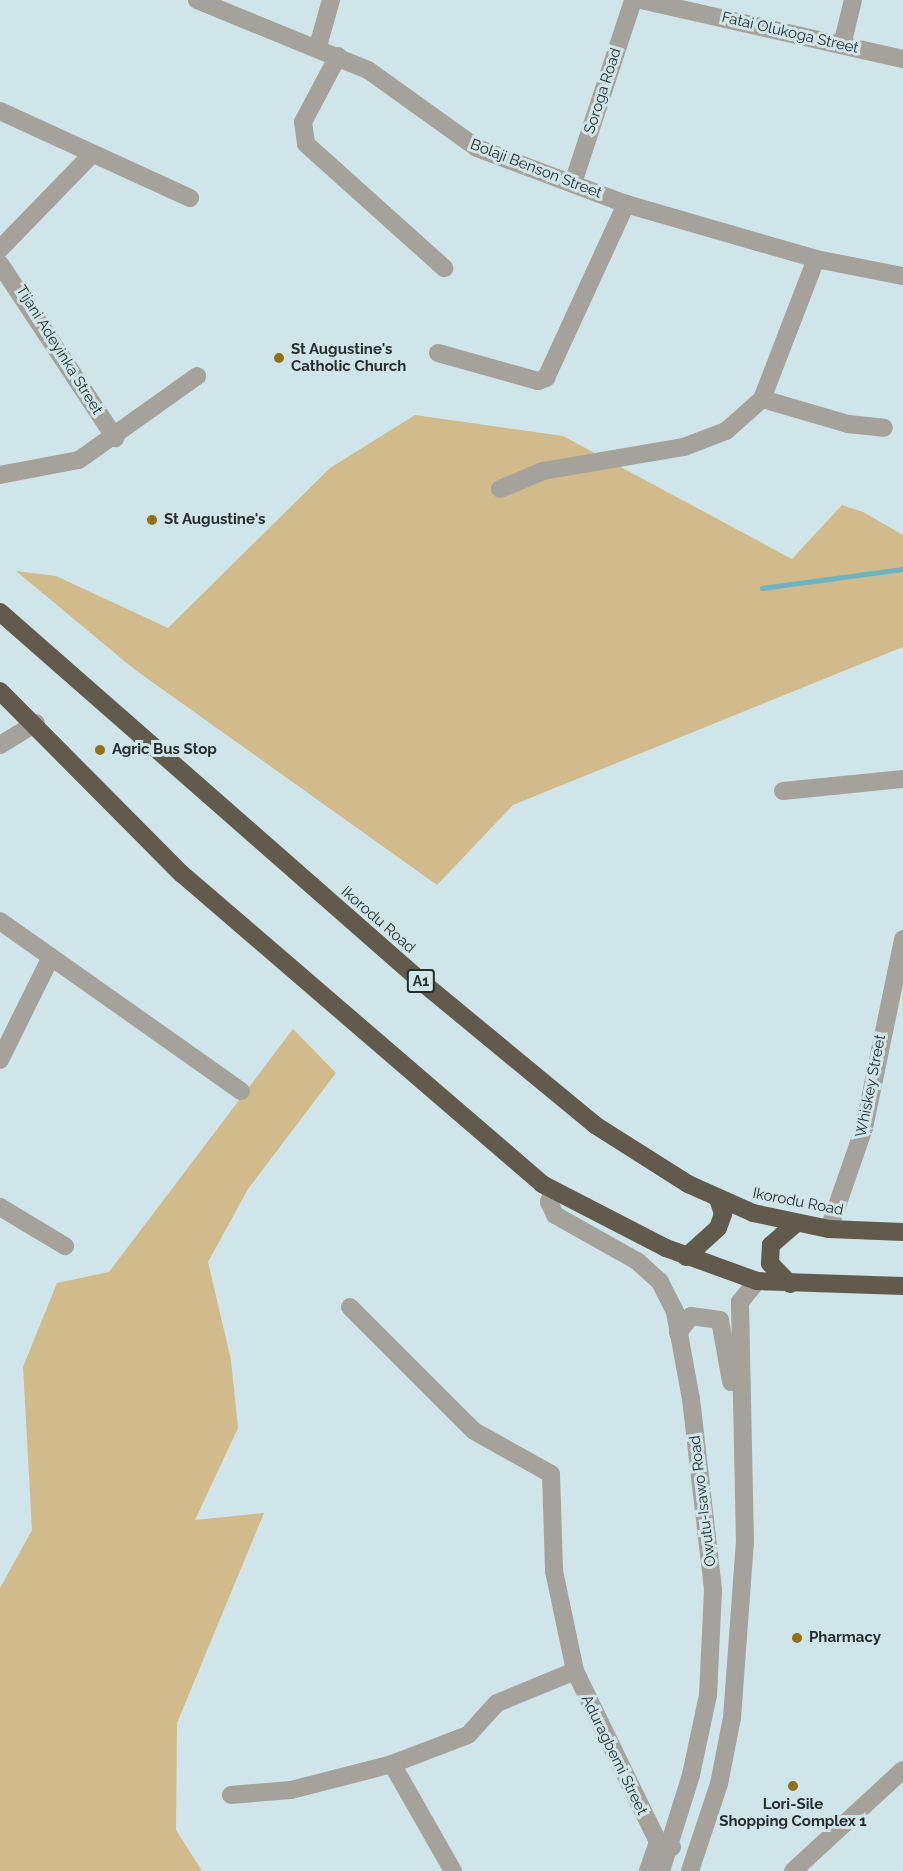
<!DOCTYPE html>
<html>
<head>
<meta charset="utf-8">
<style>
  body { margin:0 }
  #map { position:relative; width:903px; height:1871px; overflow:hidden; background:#d0e5e9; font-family:Raleway,sans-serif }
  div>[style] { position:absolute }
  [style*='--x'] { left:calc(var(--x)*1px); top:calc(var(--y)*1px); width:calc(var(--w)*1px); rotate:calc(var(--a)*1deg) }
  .green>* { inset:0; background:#d1ba8c }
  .stream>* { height:4.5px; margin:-2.25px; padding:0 2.25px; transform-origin:2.25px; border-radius:2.25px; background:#6db4c3 }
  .minor>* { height:18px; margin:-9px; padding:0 9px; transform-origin:9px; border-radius:9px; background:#a5a19b }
  .highway>* { height:18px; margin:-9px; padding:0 9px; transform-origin:9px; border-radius:9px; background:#625b4d }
  .dots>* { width:16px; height:16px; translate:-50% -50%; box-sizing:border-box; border:3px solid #d0e5e9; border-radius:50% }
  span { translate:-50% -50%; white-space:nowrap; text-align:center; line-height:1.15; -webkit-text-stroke:6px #d0e5e9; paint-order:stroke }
  .shield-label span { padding:2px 4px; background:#d0e5e9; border:2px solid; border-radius:4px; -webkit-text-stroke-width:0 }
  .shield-label { font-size:14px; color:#252d2f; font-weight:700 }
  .street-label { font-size:15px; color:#252d2f }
  .poi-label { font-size:15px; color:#252d2f; font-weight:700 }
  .left { translate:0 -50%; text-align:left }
</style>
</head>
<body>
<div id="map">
  <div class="green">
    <div style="clip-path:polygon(415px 415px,563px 436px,792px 559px,842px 505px,863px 512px,903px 535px,903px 647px,513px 805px,437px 885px,134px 669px,16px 571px,56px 576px,168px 628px,330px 468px)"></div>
    <div style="clip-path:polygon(293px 1029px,336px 1073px,248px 1189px,208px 1262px,231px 1360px,238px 1428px,195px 1520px,264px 1513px,177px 1723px,176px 1830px,202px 1871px,0 1871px,0 1588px,32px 1530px,23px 1367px,57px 1283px,109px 1272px)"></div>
  </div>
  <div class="stream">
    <div style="--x:762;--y:588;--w:142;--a:-7.7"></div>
  </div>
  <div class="minor">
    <div style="--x:197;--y:0;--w:185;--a:22.3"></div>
    <div style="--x:368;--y:70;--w:134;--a:35.6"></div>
    <div style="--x:477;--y:148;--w:159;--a:20.6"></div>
    <div style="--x:626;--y:204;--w:198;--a:16.1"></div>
    <div style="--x:816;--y:259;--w:89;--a:11.1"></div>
    <div style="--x:641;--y:0;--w:269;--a:12.7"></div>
    <div style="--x:842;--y:45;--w:46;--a:-76.3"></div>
    <div style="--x:318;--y:46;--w:48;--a:-74.2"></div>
    <div style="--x:338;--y:56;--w:75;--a:117.9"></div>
    <div style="--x:303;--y:122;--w:22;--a:82"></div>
    <div style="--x:306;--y:144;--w:186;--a:41.9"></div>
    <div style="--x:0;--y:111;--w:209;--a:24.6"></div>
    <div style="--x:573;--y:183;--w:193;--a:-71.8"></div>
    <div style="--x:0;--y:249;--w:131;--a:-45.9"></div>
    <div style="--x:0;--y:264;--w:209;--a:56.5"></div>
    <div style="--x:438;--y:353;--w:104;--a:15.6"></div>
    <div style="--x:538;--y:381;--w:9;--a:-21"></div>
    <div style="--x:546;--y:378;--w:192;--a:-65.3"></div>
    <div style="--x:762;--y:399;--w:150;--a:-68.9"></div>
    <div style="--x:0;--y:475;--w:80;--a:-10.8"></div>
    <div style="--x:79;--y:460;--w:145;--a:-35.4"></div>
    <div style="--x:500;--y:489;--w:47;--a:-22.7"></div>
    <div style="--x:543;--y:471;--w:143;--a:-9.7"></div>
    <div style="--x:684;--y:447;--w:45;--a:-20.9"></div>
    <div style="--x:726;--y:431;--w:48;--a:-41.6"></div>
    <div style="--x:762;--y:399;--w:90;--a:16.2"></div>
    <div style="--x:848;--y:424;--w:36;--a:6"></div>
    <div style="--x:0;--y:745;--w:42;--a:-31.4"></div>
    <div style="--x:783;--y:791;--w:121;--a:-5.7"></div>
    <div style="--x:0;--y:921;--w:295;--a:35.2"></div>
    <div style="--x:0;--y:1060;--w:115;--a:-63.7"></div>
    <div style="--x:553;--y:1190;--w:13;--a:108"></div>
    <div style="--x:549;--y:1202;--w:14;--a:65"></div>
    <div style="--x:555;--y:1215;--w:94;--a:29.3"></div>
    <div style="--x:637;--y:1261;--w:31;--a:42"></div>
    <div style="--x:660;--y:1282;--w:34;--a:63"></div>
    <div style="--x:675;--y:1312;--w:88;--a:79.6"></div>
    <div style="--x:691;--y:1399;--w:192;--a:83.4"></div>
    <div style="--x:713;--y:1590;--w:105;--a:92.7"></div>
    <div style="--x:708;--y:1695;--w:82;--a:102"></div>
    <div style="--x:691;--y:1775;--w:101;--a:107.4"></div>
    <div style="--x:0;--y:1207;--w:76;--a:31"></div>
    <div style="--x:829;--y:1229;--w:107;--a:-70.9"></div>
    <div style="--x:864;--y:1128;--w:193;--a:-78.3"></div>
    <div style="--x:350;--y:1307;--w:175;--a:45"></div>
    <div style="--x:474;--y:1431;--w:88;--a:29.2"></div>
    <div style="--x:551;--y:1474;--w:97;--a:88.2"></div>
    <div style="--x:554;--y:1571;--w:102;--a:78.1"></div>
    <div style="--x:575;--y:1671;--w:190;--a:64.1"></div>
    <div style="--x:658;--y:1842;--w:15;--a:20"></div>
    <div style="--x:678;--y:1333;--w:21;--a:-53"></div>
    <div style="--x:691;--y:1316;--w:29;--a:8"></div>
    <div style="--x:720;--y:1320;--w:63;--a:79.9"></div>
    <div style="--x:392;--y:1764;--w:123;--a:60.3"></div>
    <div style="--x:231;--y:1795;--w:60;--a:-4.8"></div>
    <div style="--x:291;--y:1790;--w:104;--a:-14.4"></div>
    <div style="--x:392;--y:1764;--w:81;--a:-20.9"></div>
    <div style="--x:468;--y:1735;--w:43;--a:-47.8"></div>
    <div style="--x:497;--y:1703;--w:84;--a:-22.3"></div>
    <div style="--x:648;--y:1871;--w:31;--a:-71"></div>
    <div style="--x:690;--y:1871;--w:92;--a:-71.6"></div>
    <div style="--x:719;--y:1784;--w:67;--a:-78.9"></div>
    <div style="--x:732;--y:1718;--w:175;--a:-85.8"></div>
    <div style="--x:745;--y:1543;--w:241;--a:-91.2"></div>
    <div style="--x:740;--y:1302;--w:27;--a:-51"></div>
    <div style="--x:793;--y:1871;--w:149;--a:-42.6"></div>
  </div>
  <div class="highway">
    <div style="--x:0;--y:612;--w:563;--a:41.25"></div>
    <div style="--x:423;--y:983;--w:223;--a:39.5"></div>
    <div style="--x:595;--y:1125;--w:110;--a:32.4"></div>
    <div style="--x:688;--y:1184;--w:71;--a:24"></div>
    <div style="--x:753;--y:1213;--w:78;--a:11.9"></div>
    <div style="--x:829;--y:1229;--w:74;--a:2.3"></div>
    <div style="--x:0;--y:691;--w:258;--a:45.2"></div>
    <div style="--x:182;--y:874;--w:475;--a:40.7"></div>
    <div style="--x:542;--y:1184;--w:140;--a:27.3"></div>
    <div style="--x:666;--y:1248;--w:97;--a:19.9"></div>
    <div style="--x:757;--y:1281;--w:146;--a:2"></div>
    <div style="--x:686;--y:1257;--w:43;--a:-42.2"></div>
    <div style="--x:718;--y:1228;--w:15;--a:-70"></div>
    <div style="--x:723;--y:1214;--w:16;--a:-108"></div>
    <div style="--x:790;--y:1284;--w:29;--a:-134"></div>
    <div style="--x:770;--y:1263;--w:18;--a:-87"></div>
    <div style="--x:771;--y:1245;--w:33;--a:-41"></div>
  </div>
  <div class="dots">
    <div style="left:279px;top:358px;background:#936f17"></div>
    <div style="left:152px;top:520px;background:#936f17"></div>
    <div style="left:100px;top:750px;background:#936f17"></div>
    <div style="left:797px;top:1638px;background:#936f17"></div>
    <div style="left:793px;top:1786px;background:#936f17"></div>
  </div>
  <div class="shield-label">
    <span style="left:421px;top:981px">A1</span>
  </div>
  <div class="street-label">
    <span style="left:790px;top:33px;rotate:13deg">Fatai Olukoga Street</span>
    <span style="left:603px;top:91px;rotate:-72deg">Soroga Road</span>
    <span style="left:536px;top:169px;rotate:21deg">Bolaji Benson Street</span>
    <span style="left:59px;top:350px;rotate:58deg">Tijani Adeyinka Street</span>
    <span style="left:378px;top:920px;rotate:41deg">Ikorodu Road</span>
    <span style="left:871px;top:1086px;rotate:-79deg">Whiskey Street</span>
    <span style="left:798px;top:1202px;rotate:11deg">Ikorodu Road</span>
    <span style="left:703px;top:1501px;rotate:-97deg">Owutu-Isawo Road</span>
    <span style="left:614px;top:1755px;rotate:64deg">Aduragbemi Street</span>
  </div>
  <div class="poi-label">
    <span class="left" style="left:291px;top:358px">St Augustine's<br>Catholic Church</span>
    <span class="left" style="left:164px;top:520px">St Augustine's</span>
    <span class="left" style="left:112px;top:750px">Agric Bus Stop</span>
    <span class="left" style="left:809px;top:1638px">Pharmacy</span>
    <span style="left:793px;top:1813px">Lori-Sile<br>Shopping Complex 1</span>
  </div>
</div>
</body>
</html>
